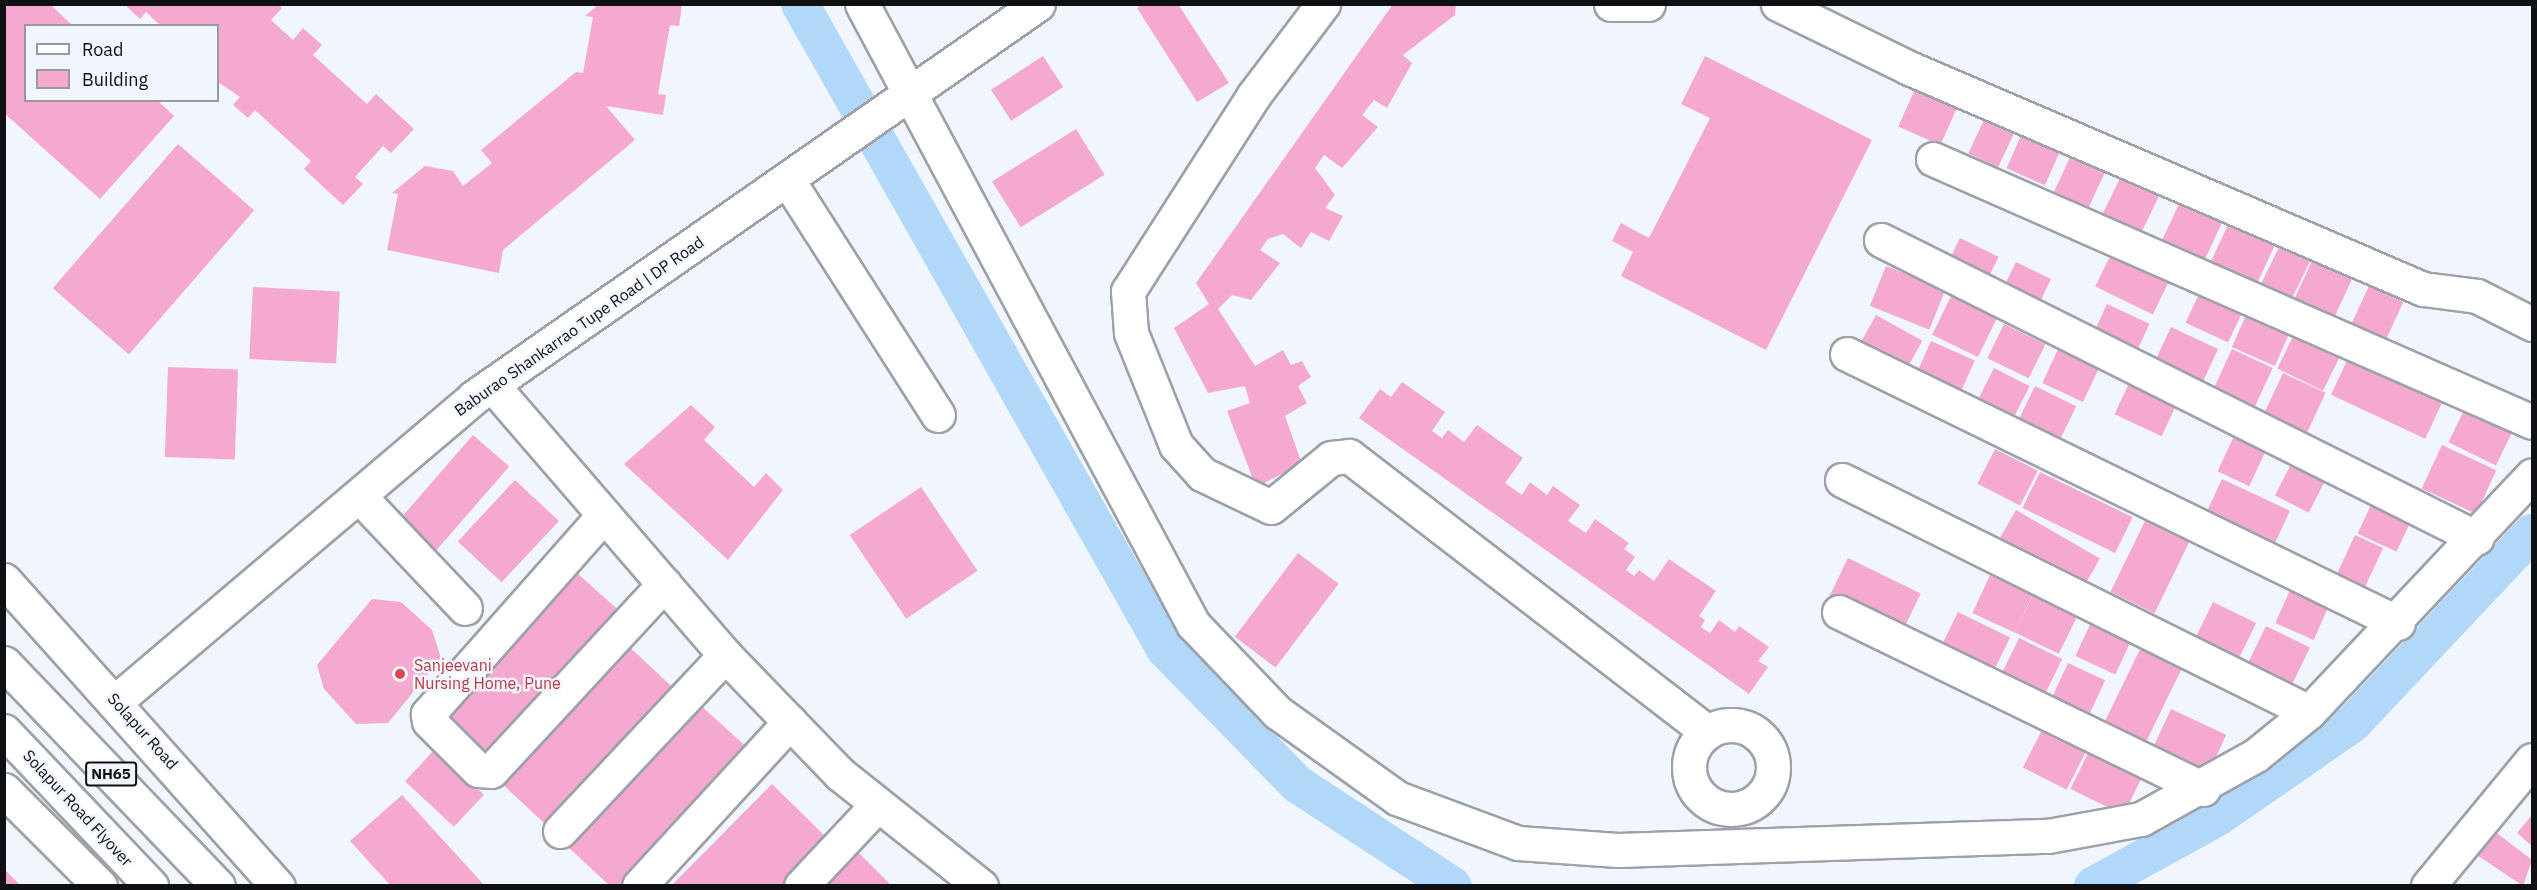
<!DOCTYPE html>
<html>
<head>
<meta charset="utf-8">
<style>
  body { margin:0 }
  #map { position:relative; width:2537px; height:890px; overflow:hidden; background:#f1f6fe; font-family:"IBM Plex Sans",sans-serif }
  div>[style] { position:absolute }
  [style*='--x'] { left:calc(var(--x)*1px); top:calc(var(--y)*1px); width:calc(var(--w)*1px); rotate:calc(var(--a)*1deg) }
  .canal>* { height:38px; margin:-19px; padding:0 19px; transform-origin:19px; border-radius:19px; background:#b2d8f9 }
  .building>* { inset:0; background:#f5a8d0; transform-origin:0 0 }
  .roads { filter:drop-shadow(2px 0 #9da1a9) drop-shadow(-2px 0 #9da1a9) drop-shadow(0 2px #9da1a9) drop-shadow(0 -2px #9da1a9) }
  .minor>* { height:33px; margin:-16.5px; padding:0 16.5px; transform-origin:16.5px; border-radius:16.5px; background:#fff }
  .minor>.ring { margin:-16.5px; padding:0; box-sizing:content-box; background:none; border:33px solid #fff; border-radius:50% }
  .major>* { height:33px; margin:-16.5px; padding:0 16.5px; transform-origin:16.5px; border-radius:16.5px; background:#fff }
  .highway>* { height:33px; margin:-16.5px; padding:0 16.5px; transform-origin:16.5px; border-radius:16.5px; background:#fff }
  .dots>* { width:16px; height:16px; translate:-50% -50%; box-sizing:border-box; border:3px solid #f1f6fe; border-radius:50% }
  span { translate:-50% -50%; white-space:nowrap; text-align:center; line-height:1.15; -webkit-text-stroke:5px #f1f6fe; paint-order:stroke }
  .shield-label span { padding:2px 4px; background:#f1f6fe; border:2px solid; border-radius:4px; -webkit-text-stroke-width:0 }
  .shield-label { font-size:15px; color:#0f1013; font-weight:700 }
  .street-label { font-size:16px; color:#0f1013 }
  .health-label { font-size:16px; color:#be3a42 }
  .left { translate:0 -50%; text-align:left }
  .frame { position:absolute; inset:0; border:6px solid #0f1013; pointer-events:none }
  .legend { position:absolute; left:24px; top:24px; width:195px; height:78px; box-sizing:border-box; background:#f1f6fe; border:2px solid #979aa0; margin:0; padding:8px 10px; list-style:none; font-size:18px; color:#0f1013 }
  .legend li { display:flex; align-items:center; gap:12px; height:30px }
  .legend b { width:30px; border:2px solid #979aa0 }
</style>
</head>
<body>
<div id="map">
  <div class="canal">
    <div style="--x:800;--y:4;--w:741;--a:60.49"></div>
    <div style="--x:1165;--y:649;--w:189;--a:45.6"></div>
    <div style="--x:1297;--y:784;--w:186;--a:33.2"></div>
    <div style="--x:2093;--y:886;--w:143;--a:-28.9"></div>
    <div style="--x:2218;--y:817;--w:165;--a:-34.8"></div>
    <div style="--x:2353;--y:723;--w:261;--a:-46.7"></div>
  </div>
  <div class="building">
    <div style="clip-path:polygon(4px 4px,50px 4px,73px 26px,26px 26px,26px 100px,157px 100px,174px 116px,100px 199px,4px 113px)"></div>
    <div style="clip-path:polygon(124px 4px,278px 4px,282px 8px,271px 20px,293px 40px,303px 28px,322px 45px,313px 55px,367px 104px,376px 94px,414px 129px,391px 153px,383px 146px,355px 177px,363px 184px,343px 205px,304px 169px,311px 161px,255px 110px,248px 118px,233px 105px,240px 97px,218px 82px,218px 26px,161px 26px,146px 12px,140px 19px)"></div>
    <div style="clip-path:polygon(599px 4px,682px 4px,679px 26px,670px 25px,658px 94px,666px 95px,663px 115px,606px 106px,635px 140px,503px 250px,499px 273px,387px 250px,398px 194px,392px 193px,425px 166px,453px 171px,463px 186px,492px 163px,481px 150px,576px 72px,583px 73px,593px 17px,585px 16px)"></div>
    <div style="clip-path:polygon(1142px 4px,1178px 4px,1229px 83px,1197px 102px,1137px 8px)"></div>
    <div style="clip-path:polygon(1393px 4px,1456px 4px,1455px 15px,1403px 55px,1412px 63px,1387px 108px,1374px 100px,1362px 115px,1378px 127px,1342px 168px,1324px 155px,1315px 168px,1335px 195px,1325px 208px,1343px 216px,1329px 241px,1311px 232px,1301px 248px,1283px 234px,1268px 239px,1260px 250px,1280px 263px,1251px 300px,1232px 295px,1218px 309px,1255px 366px,1283px 350px,1291px 365px,1302px 361px,1311px 377px,1298px 386px,1307px 403px,1285px 416px,1302px 464px,1256px 487px,1227px 411px,1250px 403px,1245px 386px,1208px 393px,1174px 328px,1209px 304px,1196px 283px)"></div>
    <div style="left:1043px;top:56px;width:37px;height:62px;rotate:57deg"></div>
    <div style="clip-path:polygon(1705px 56px,1872px 140px,1766px 350px,1621px 276px,1633px 252px,1612px 241px,1621px 223px,1649px 238px,1710px 118px,1681px 104px)"></div>
    <div style="left:1919px;top:80px;width:46px;height:51px;rotate:24deg"></div>
    <div style="left:1989px;top:109px;width:33px;height:49px;rotate:25deg"></div>
    <div style="left:1076px;top:129px;width:54px;height:99px;rotate:58deg"></div>
    <div style="left:2024px;top:129px;width:42px;height:43px;rotate:24deg"></div>
    <div style="left:178px;top:144px;width:101px;height:191px;rotate:41deg"></div>
    <div style="left:2073px;top:151px;width:38px;height:47px;rotate:25deg"></div>
    <div style="left:2123px;top:172px;width:43px;height:50px;rotate:26deg"></div>
    <div style="left:2184px;top:193px;width:47px;height:51px;rotate:25deg"></div>
    <div style="left:2234px;top:212px;width:51px;height:60px;rotate:25deg"></div>
    <div style="left:1960px;top:238px;width:43px;height:36px;rotate:26deg"></div>
    <div style="left:2282px;top:241px;width:34px;height:52px;rotate:26deg"></div>
    <div style="left:2115px;top:246px;width:64px;height:45px;rotate:26deg"></div>
    <div style="left:2312px;top:261px;width:44px;height:46px;rotate:25deg"></div>
    <div style="left:2016px;top:262px;width:39px;height:34px;rotate:26deg"></div>
    <div style="left:1886px;top:266px;width:64px;height:43px;rotate:22deg"></div>
    <div style="left:2205px;top:281px;width:47px;height:46px;rotate:25deg"></div>
    <div style="left:2369px;top:286px;width:38px;height:45px;rotate:25deg"></div>
    <div style="left:253px;top:287px;width:87px;height:72px;rotate:3deg"></div>
    <div style="left:1951px;top:296px;width:51px;height:43px;rotate:26deg"></div>
    <div style="left:2107px;top:304px;width:47px;height:43px;rotate:25deg"></div>
    <div style="left:2251px;top:304px;width:47px;height:47px;rotate:24deg"></div>
    <div style="left:1876px;top:315px;width:53px;height:37px;rotate:29deg"></div>
    <div style="left:2004px;top:324px;width:46px;height:38px;rotate:26deg"></div>
    <div style="left:2171px;top:327px;width:52px;height:43px;rotate:25deg"></div>
    <div style="left:2297px;top:328px;width:51px;height:45px;rotate:26deg"></div>
    <div style="left:1931px;top:341px;width:48px;height:44px;rotate:24deg"></div>
    <div style="left:2060px;top:345px;width:45px;height:42px;rotate:25deg"></div>
    <div style="left:2232px;top:349px;width:45px;height:46px;rotate:25deg"></div>
    <div style="left:2350px;top:354px;width:104px;height:45px;rotate:25deg"></div>
    <div style="left:168px;top:367px;width:70px;height:90px;rotate:2deg"></div>
    <div style="left:1994px;top:368px;width:40px;height:47px;rotate:27deg"></div>
    <div style="left:2283px;top:373px;width:47px;height:47px;rotate:25deg"></div>
    <div style="left:2131px;top:379px;width:52px;height:39px;rotate:25deg"></div>
    <div style="clip-path:polygon(1402px 382px,1445px 412px,1432px 431px,1442px 438px,1448px 430px,1464px 442px,1477px 425px,1523px 458px,1505px 483px,1522px 495px,1530px 482px,1547px 495px,1553px 486px,1580px 505px,1568px 521px,1586px 533px,1595px 519px,1629px 543px,1624px 549px,1635px 557px,1626px 570px,1634px 576px,1639px 570px,1654px 581px,1669px 559px,1716px 591px,1699px 616px,1705px 620px,1701px 627px,1710px 633px,1719px 620px,1735px 632px,1739px 626px,1769px 647px,1758px 661px,1768px 667px,1749px 694px,1359px 418px,1380px 389px,1391px 397px)"></div>
    <div style="left:2035px;top:386px;width:46px;height:47px;rotate:26deg"></div>
    <div style="clip-path:polygon(691px 405px,715px 427px,704px 440px,754px 487px,766px 473px,783px 490px,728px 560px,624px 464px)"></div>
    <div style="left:2465px;top:408px;width:53px;height:38px;rotate:26deg"></div>
    <div style="left:473px;top:435px;width:48px;height:113px;rotate:41deg"></div>
    <div style="left:2234px;top:436px;width:35px;height:39px;rotate:25deg"></div>
    <div style="left:2442px;top:445px;width:60px;height:48px;rotate:25deg"></div>
    <div style="left:1995px;top:449px;width:48px;height:39px;rotate:27deg"></div>
    <div style="left:2294px;top:458px;width:38px;height:42px;rotate:27deg"></div>
    <div style="left:2040px;top:472px;width:103px;height:40px;rotate:26deg"></div>
    <div style="left:2222px;top:479px;width:75px;height:38px;rotate:25deg"></div>
    <div style="left:515px;top:480px;width:60px;height:84px;rotate:43deg"></div>
    <div style="left:921px;top:487px;width:101px;height:86px;rotate:56deg"></div>
    <div style="left:2377px;top:492px;width:43px;height:46px;rotate:25deg"></div>
    <div style="left:2016px;top:510px;width:97px;height:38px;rotate:30deg"></div>
    <div style="left:2146px;top:519px;width:49px;height:81px;rotate:26deg"></div>
    <div style="left:2355px;top:535px;width:31px;height:44px;rotate:25deg"></div>
    <div style="left:1298px;top:553px;width:51px;height:105px;rotate:37deg"></div>
    <div style="left:1848px;top:558px;width:81px;height:45px;rotate:26deg"></div>
    <div style="left:576px;top:572px;width:58px;height:195px;rotate:42deg"></div>
    <div style="left:1991px;top:573px;width:47px;height:44px;rotate:25deg"></div>
    <div style="left:2294px;top:581px;width:42px;height:46px;rotate:24deg"></div>
    <div style="left:2035px;top:591px;width:49px;height:46px;rotate:26deg"></div>
    <div style="clip-path:polygon(372px 599px,401px 602px,432px 630px,441px 658px,388px 723px,356px 724px,324px 689px,317px 665px)"></div>
    <div style="left:2213px;top:602px;width:48px;height:42px;rotate:26deg"></div>
    <div style="left:1958px;top:612px;width:58px;height:46px;rotate:26deg"></div>
    <div style="left:2094px;top:616px;width:44px;height:44px;rotate:25deg"></div>
    <div style="left:2266px;top:626px;width:49px;height:44px;rotate:26deg"></div>
    <div style="left:2019px;top:638px;width:48px;height:47px;rotate:26deg"></div>
    <div style="left:2145px;top:639px;width:46px;height:94px;rotate:26deg"></div>
    <div style="left:623px;top:641px;width:69px;height:187px;rotate:43deg"></div>
    <div style="left:2068px;top:663px;width:41px;height:44px;rotate:25deg"></div>
    <div style="clip-path:polygon(699px 704px,751px 751px,628px 886px,610px 886px,568px 847px)"></div>
    <div style="left:2171px;top:709px;width:61px;height:44px;rotate:25deg"></div>
    <div style="left:2046px;top:722px;width:49px;height:51px;rotate:27deg"></div>
    <div style="left:2092px;top:745px;width:59px;height:49px;rotate:26deg"></div>
    <div style="left:435px;top:749px;width:67px;height:44px;rotate:43deg"></div>
    <div style="clip-path:polygon(772px 784px,827px 838px,781px 886px,671px 886px)"></div>
    <div style="clip-path:polygon(402px 795px,485px 886px,391px 886px,350px 841px)"></div>
    <div style="clip-path:polygon(2532px 815px,2532px 846px,2517px 833px)"></div>
    <div style="clip-path:polygon(2493px 830px,2532px 860px,2523px 886px,2474px 853px)"></div>
    <div style="clip-path:polygon(852px 846px,892px 886px,812px 886px)"></div>
    <div style="clip-path:polygon(4px 869px,21px 886px,4px 886px)"></div>
  </div>
  <div class="roads">
    <div class="minor">
      <div style="--x:862;--y:4;--w:703;--a:61.9"></div>
      <div style="--x:1193;--y:624;--w:122;--a:46.3"></div>
      <div style="--x:1277;--y:712;--w:148;--a:35.6"></div>
      <div style="--x:1397;--y:798;--w:129;--a:20.4"></div>
      <div style="--x:1518;--y:843;--w:100;--a:4"></div>
      <div style="--x:1618;--y:850;--w:430;--a:-1.9"></div>
      <div style="--x:2048;--y:836;--w:95;--a:-10.4"></div>
      <div style="--x:2141;--y:819;--w:132;--a:-29.1"></div>
      <div style="--x:2256;--y:755;--w:68;--a:-39.1"></div>
      <div style="--x:2309;--y:712;--w:325;--a:-46.7"></div>
      <div style="--x:1323;--y:4;--w:114;--a:127.2"></div>
      <div style="--x:1254;--y:95;--w:233;--a:122.7"></div>
      <div style="--x:1128;--y:291;--w:42;--a:85.9"></div>
      <div style="--x:1131;--y:333;--w:121;--a:68.1"></div>
      <div style="--x:1176;--y:445;--w:39;--a:48"></div>
      <div style="--x:1202;--y:474;--w:76;--a:25.6"></div>
      <div style="--x:1271;--y:507;--w:77;--a:-39.2"></div>
      <div style="--x:1331;--y:458;--w:18;--a:-6"></div>
      <div style="--x:1349;--y:456;--w:451;--a:37.6"></div>
      <div style="--x:1611;--y:4;--w:37;--a:0"></div>
      <div style="--x:1778;--y:4;--w:146;--a:26"></div>
      <div style="--x:1909;--y:68;--w:559;--a:23.27"></div>
      <div style="--x:2423;--y:289;--w:54;--a:7.4"></div>
      <div style="--x:2477;--y:296;--w:62;--a:27"></div>
      <div style="--x:1933;--y:159;--w:654;--a:23.7"></div>
      <div style="--x:787;--y:179;--w:280;--a:57.4"></div>
      <div style="--x:1881;--y:240;--w:666;--a:26.57"></div>
      <div style="--x:1847;--y:354;--w:613;--a:26.02"></div>
      <div style="--x:492;--y:385;--w:357;--a:49.2"></div>
      <div style="--x:725;--y:655;--w:165;--a:46"></div>
      <div style="--x:840;--y:774;--w:180;--a:38.5"></div>
      <div style="--x:1842;--y:480;--w:521;--a:26.42"></div>
      <div style="--x:359;--y:496;--w:154;--a:46.6"></div>
      <div style="--x:604;--y:515;--w:266;--a:131.5"></div>
      <div style="--x:428;--y:714;--w:7;--a:82"></div>
      <div style="--x:429;--y:721;--w:69;--a:45"></div>
      <div style="--x:478;--y:770;--w:13;--a:4"></div>
      <div style="--x:491;--y:771;--w:255;--a:-47.2"></div>
      <div style="--x:1839;--y:612;--w:405;--a:25.9"></div>
      <div style="--x:116;--y:701;--w:470;--a:-40.3"></div>
      <div style="--x:474;--y:397;--w:687;--a:-34.87"></div>
      <div class="ring" style="left:1689px;top:725px;width:51px;height:51px"></div>
      <div style="--x:560;--y:831;--w:241;--a:-46.8"></div>
      <div style="--x:639;--y:886;--w:223;--a:-47.4"></div>
      <div style="--x:801;--y:886;--w:112;--a:-46.8"></div>
      <div style="--x:2428;--y:886;--w:163;--a:-50.5"></div>
    </div>
    <div class="major">
      <div style="--x:4;--y:580;--w:411;--a:48.2"></div>
    </div>
    <div class="highway">
      <div style="--x:4;--y:663;--w:309;--a:46.2"></div>
      <div style="--x:4;--y:731;--w:214;--a:46.5"></div>
      <div style="--x:4;--y:790;--w:136;--a:45"></div>
    </div>
  </div>
  <div class="dots">
    <div style="left:400px;top:674px;background:#e0444e"></div>
  </div>
  <div class="shield-label">
    <span style="left:111px;top:774px">NH65</span>
  </div>
  <div class="street-label">
    <span style="left:579px;top:326px;rotate:-35deg">Baburao Shankarrao Tupe Road | DP Road</span>
    <span style="left:143px;top:731px;rotate:48deg">Solapur Road</span>
    <span style="left:78px;top:808px;rotate:47deg">Solapur Road Flyover</span>
  </div>
  <div class="health-label">
    <span class="left" style="left:414px;top:674px">Sanjeevani<br>Nursing Home, Pune</span>
  </div>
  <div class="frame"></div>
  <ul class="legend">
  <li><b style="height:8px;background:#fff"></b>Road</li>
  <li><b style="height:16px;background:#f5a8d0"></b>Building</li>
  </ul>
</div>
</body>
</html>
